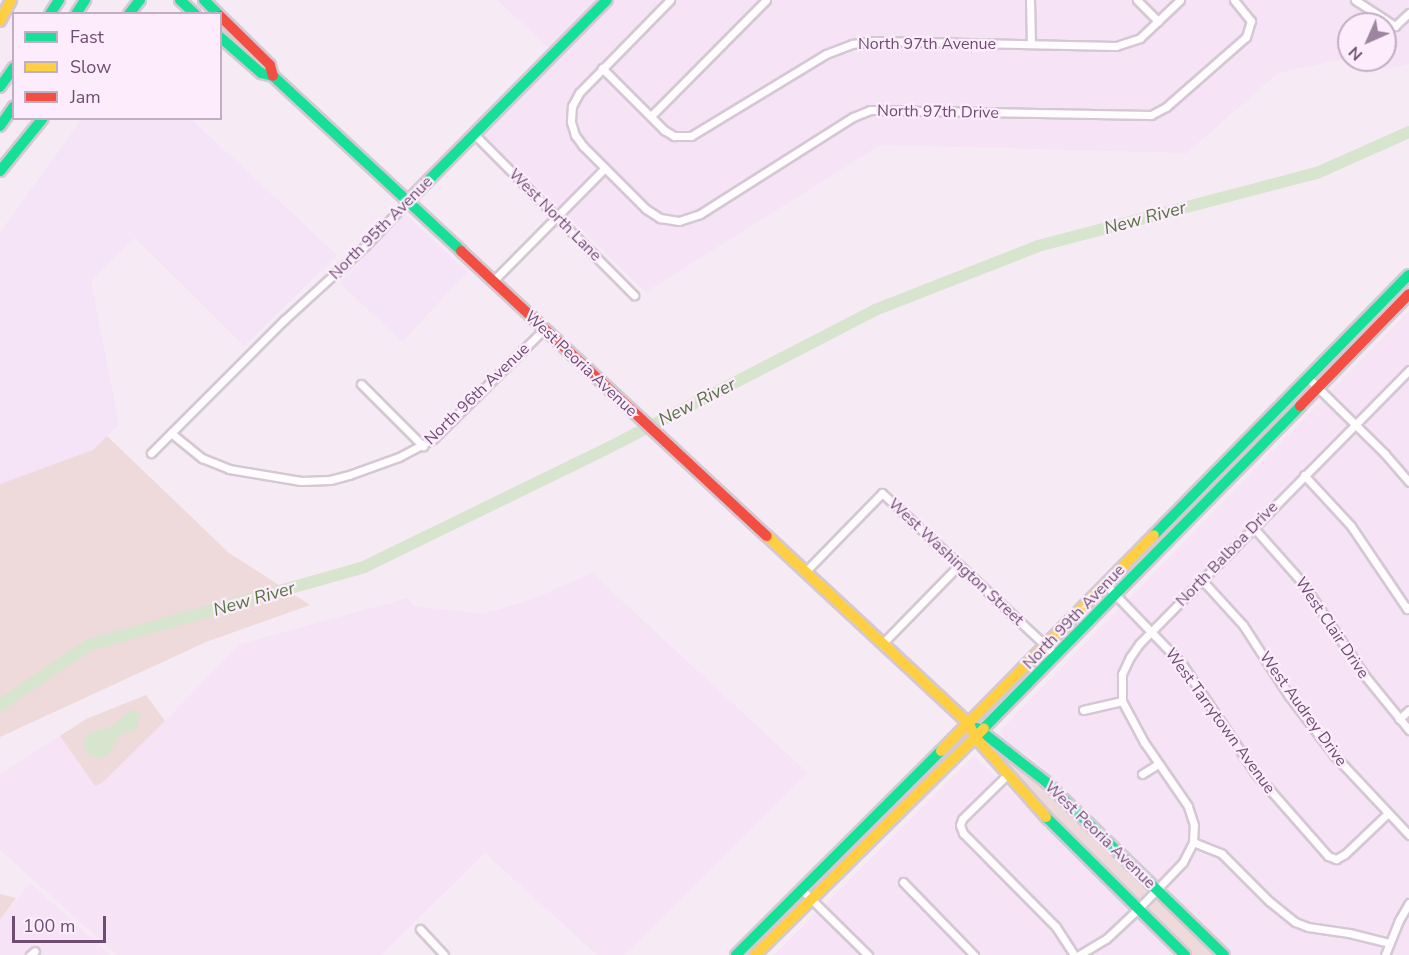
<!DOCTYPE html>
<html>
<head>
<meta charset="utf-8">
<style>
  body { margin:0 }
  #map { position:relative; width:1409px; height:955px; overflow:hidden; background:#f6ebf4; font-family:"Nunito Sans",sans-serif }
  div>[style] { position:absolute }
  [style*='--x'] { left:calc(var(--x)*1px); top:calc(var(--y)*1px); width:calc(var(--w)*1px); rotate:calc(var(--a)*1deg) }
  .residential>* { inset:0; background:#f6e3f5 }
  .commercial>* { inset:0; background:#f5e3f7; transform-origin:0 0 }
  .green>* { inset:0; background:#eed9db }
  .water>* { inset:0; background:#d7e5ce }
  .river>* { height:12px; margin:-6px; padding:0 6px; transform-origin:6px; border-radius:6px; background:#d7e5ce }
  .roads { filter:drop-shadow(2px 0 #d4c8d3) drop-shadow(-2px 0 #d4c8d3) drop-shadow(0 2px #d4c8d3) drop-shadow(0 -2px #d4c8d3) }
  .street>* { height:7px; margin:-3.5px; padding:0 3.5px; transform-origin:3.5px; border-radius:3.5px; background:#fefcfd }
  .fast>* { height:10px; margin:-5px; padding:0 5px; transform-origin:5px; border-radius:5px; background:#16e098 }
  .slow>* { height:10px; margin:-5px; padding:0 5px; transform-origin:5px; border-radius:5px; background:#ffcf43 }
  .jam>* { height:10px; margin:-5px; padding:0 5px; transform-origin:5px; border-radius:5px; background:#f24e42 }
  span { translate:-50% -50%; white-space:nowrap; text-align:center; line-height:1.15; -webkit-text-stroke:4.5px #fdedfc; paint-order:stroke }
  .street-label { font-size:16px; color:#6d4e72 }
  .water-label { font-size:18px; color:#547642; font-style:italic }
  .legend { position:absolute; left:12px; top:12px; width:210px; height:108px; box-sizing:border-box; background:#fdedfc; border:2px solid #c3adc5; margin:0; padding:8px 10px; list-style:none; font-size:18px; color:#6d4e72 }
  .legend li { display:flex; align-items:center; gap:12px; height:30px }
  .legend b { width:30px; border:2px solid #c3adc5 }
  .north { position:absolute; left:1337px; top:12px; width:60px; height:60px; box-sizing:border-box; background:#fdedfc; border:2px solid #c3adc5; border-radius:50%; rotate:225deg; font-size:16px; font-weight:700; line-height:24px; text-align:center; color:#6d4e72 }
  .north::after { content:''; display:block; margin:auto; width:21px; height:27px; background:#9d85a0; clip-path:polygon(50% 0,100% 100%,50% 72%,0 100%) }
  .scale { position:absolute; left:12px; top:916px; width:94px; height:27px; box-sizing:border-box; border:3px solid #6d4e72; border-top:0; padding-left:8px; font-size:18px; line-height:21px; white-space:nowrap; color:#6d4e72; -webkit-text-stroke:4px #fdedfc; paint-order:stroke }
</style>
</head>
<body>
<div id="map">
  <div class="residential">
    <div style="clip-path:polygon(497px 0,1409px 0,1409px 64px,1388px 69px,1378px 60px,1385px 60px,1385px 24px,1349px 24px,1349px 58px,1278px 73px,1187px 153px,880px 145px,646px 292px,483px 134px,560px 58px)"></div>
    <div style="clip-path:polygon(1409px 311px,1409px 955px,1232px 955px,1029px 756px,1003px 741px,1000px 731px)"></div>
    <div style="clip-path:polygon(592px 573px,808px 773px,624px 955px,597px 955px,485px 853px,381px 955px,117px 955px,0 850px,0 774px,60px 736px,95px 786px,165px 721px,240px 644px,408px 598px,414px 606px,483px 614px,530px 600px)"></div>
    <div style="clip-path:polygon(974px 756px,1179px 955px,774px 955px)"></div>
    <div style="clip-path:polygon(30px 883px,110px 955px,0 955px,0 920px)"></div>
  </div>
  <div class="commercial">
    <div style="clip-path:polygon(82px 119px,191px 119px,337px 255px,244px 346px,135px 238px,91px 281px,119px 424px,93px 450px,0 484px,0 232px)"></div>
    <div style="left:405px;top:214px;width:85px;height:95px;rotate:43deg"></div>
  </div>
  <div class="green">
    <div style="clip-path:polygon(107px 436px,229px 553px,310px 605px,206px 642px,0 737px,0 484px,93px 450px)"></div>
    <div style="clip-path:polygon(146px 695px,165px 721px,102px 783px,95px 786px,60px 736px,86px 719px)"></div>
    <div style="clip-path:polygon(1008px 760px,1051px 791px,1149px 888px,1141px 899px,1137px 901px,1050px 818px,1006px 765px)"></div>
    <div style="clip-path:polygon(0 894px,16px 898px,0 920px)"></div>
    <div style="clip-path:polygon(1157px 899px,1160px 899px,1219px 955px,1191px 955px,1150px 915px,1148px 907px)"></div>
  </div>
  <div class="water">
    <div style="clip-path:polygon(134px 710px,140px 714px,137px 729px,119px 736px,111px 751px,105px 756px,98px 758px,88px 755px,83px 743px,88px 733px,111px 727px,125px 714px)"></div>
  </div>
  <div class="river">
    <div style="--x:0;--y:705;--w:107;--a:-34"></div>
    <div style="--x:89;--y:645;--w:286;--a:-15.8"></div>
    <div style="--x:364;--y:567;--w:269;--a:-26"></div>
    <div style="--x:606;--y:449;--w:303;--a:-27.3"></div>
    <div style="--x:875;--y:310;--w:175;--a:-21.4"></div>
    <div style="--x:1038;--y:246;--w:288;--a:-14.7"></div>
    <div style="--x:1317;--y:173;--w:101;--a:-24"></div>
  </div>
  <div class="roads">
    <div class="street">
      <div style="--x:670;--y:0;--w:130;--a:134.4"></div>
      <div style="--x:579;--y:93;--w:15;--a:118"></div>
      <div style="--x:572;--y:106;--w:16;--a:94"></div>
      <div style="--x:571;--y:122;--w:14;--a:73"></div>
      <div style="--x:575;--y:135;--w:14;--a:54"></div>
      <div style="--x:583;--y:146;--w:89;--a:45"></div>
      <div style="--x:646;--y:209;--w:17;--a:33"></div>
      <div style="--x:660;--y:218;--w:19;--a:9"></div>
      <div style="--x:679;--y:221;--w:22;--a:-18"></div>
      <div style="--x:700;--y:214;--w:181;--a:-32.4"></div>
      <div style="--x:853;--y:117;--w:18;--a:-22"></div>
      <div style="--x:870;--y:110;--w:281;--a:1"></div>
      <div style="--x:1151;--y:115;--w:17;--a:-28"></div>
      <div style="--x:1166;--y:107;--w:106;--a:-41.2"></div>
      <div style="--x:1246;--y:37;--w:17;--a:-73"></div>
      <div style="--x:1251;--y:21;--w:27;--a:-129"></div>
      <div style="--x:1030;--y:0;--w:44;--a:88.7"></div>
      <div style="--x:1137;--y:0;--w:30;--a:45"></div>
      <div style="--x:1355;--y:0;--w:48;--a:33"></div>
      <div style="--x:1395;--y:26;--w:19;--a:-43"></div>
      <div style="--x:602;--y:68;--w:88;--a:45"></div>
      <div style="--x:664;--y:130;--w:12;--a:31"></div>
      <div style="--x:674;--y:136;--w:17;--a:0"></div>
      <div style="--x:691;--y:136;--w:158;--a:-31.3"></div>
      <div style="--x:826;--y:54;--w:28;--a:-21"></div>
      <div style="--x:852;--y:44;--w:22;--a:-8"></div>
      <div style="--x:874;--y:41;--w:242;--a:1.2"></div>
      <div style="--x:1116;--y:46;--w:25;--a:-18"></div>
      <div style="--x:1140;--y:38;--w:55;--a:-43.5"></div>
      <div style="--x:651;--y:116;--w:163;--a:-45.2"></div>
      <div style="--x:475;--y:135;--w:226;--a:45.2"></div>
      <div style="--x:493;--y:281;--w:159;--a:-45.3"></div>
      <div style="--x:1308;--y:378;--w:108;--a:44.6"></div>
      <div style="--x:1385;--y:454;--w:37;--a:49"></div>
      <div style="--x:361;--y:384;--w:88;--a:45"></div>
      <div style="--x:171;--y:433;--w:40;--a:39"></div>
      <div style="--x:202;--y:458;--w:29;--a:22"></div>
      <div style="--x:229;--y:469;--w:73;--a:9.5"></div>
      <div style="--x:301;--y:481;--w:29;--a:-2"></div>
      <div style="--x:330;--y:480;--w:20;--a:-15"></div>
      <div style="--x:349;--y:475;--w:53;--a:-19.8"></div>
      <div style="--x:399;--y:457;--w:40;--a:-28"></div>
      <div style="--x:434;--y:438;--w:155;--a:-44.7"></div>
      <div style="--x:151;--y:453;--w:188;--a:-45"></div>
      <div style="--x:284;--y:320;--w:110;--a:-42.4"></div>
      <div style="--x:365;--y:246;--w:61;--a:-46.3"></div>
      <div style="--x:1304;--y:475;--w:69;--a:47.3"></div>
      <div style="--x:1351;--y:526;--w:100;--a:56"></div>
      <div style="--x:1407;--y:609;--w:3;--a:-45"></div>
      <div style="--x:1253;--y:527;--w:72;--a:48.4"></div>
      <div style="--x:1301;--y:581;--w:115;--a:56"></div>
      <div style="--x:1365;--y:676;--w:70;--a:50.8"></div>
      <div style="--x:805;--y:572;--w:110;--a:-45.7"></div>
      <div style="--x:882;--y:493;--w:238;--a:43"></div>
      <div style="--x:1202;--y:580;--w:61;--a:47.7"></div>
      <div style="--x:1243;--y:625;--w:85;--a:57.1"></div>
      <div style="--x:1289;--y:696;--w:74;--a:52.7"></div>
      <div style="--x:1334;--y:755;--w:110;--a:46.8"></div>
      <div style="--x:1106;--y:585;--w:110;--a:46.1"></div>
      <div style="--x:1182;--y:664;--w:133;--a:56.1"></div>
      <div style="--x:1256;--y:774;--w:109;--a:48.7"></div>
      <div style="--x:1328;--y:856;--w:9;--a:21"></div>
      <div style="--x:1336;--y:859;--w:10;--a:-29"></div>
      <div style="--x:1345;--y:854;--w:58;--a:-43.6"></div>
      <div style="--x:882;--y:644;--w:110;--a:-45.7"></div>
      <div style="--x:1083;--y:710;--w:40;--a:-13"></div>
      <div style="--x:1399;--y:719;--w:13;--a:-42"></div>
      <div style="--x:1008;--y:774;--w:64;--a:135.6"></div>
      <div style="--x:962;--y:819;--w:6;--a:108"></div>
      <div style="--x:960;--y:825;--w:9;--a:69"></div>
      <div style="--x:963;--y:833;--w:132;--a:45.3"></div>
      <div style="--x:1056;--y:927;--w:33;--a:57"></div>
      <div style="--x:1142;--y:774;--w:19;--a:-32"></div>
      <div style="--x:1193;--y:842;--w:31;--a:22"></div>
      <div style="--x:1222;--y:854;--w:66;--a:45"></div>
      <div style="--x:1269;--y:901;--w:33;--a:39"></div>
      <div style="--x:1295;--y:922;--w:14;--a:21"></div>
      <div style="--x:1308;--y:927;--w:41;--a:8.3"></div>
      <div style="--x:1349;--y:933;--w:41;--a:14"></div>
      <div style="--x:903;--y:882;--w:102;--a:45.8"></div>
      <div style="--x:802;--y:890;--w:93;--a:44.6"></div>
      <div style="--x:420;--y:929;--w:35;--a:47"></div>
      <div style="--x:30;--y:955;--w:6;--a:-39"></div>
      <div style="--x:1079;--y:955;--w:31;--a:-31"></div>
      <div style="--x:1106;--y:939;--w:44;--a:-43.2"></div>
      <div style="--x:1138;--y:909;--w:65;--a:-46.2"></div>
      <div style="--x:1183;--y:862;--w:22;--a:-63"></div>
      <div style="--x:1193;--y:842;--w:17;--a:-87"></div>
      <div style="--x:1194;--y:825;--w:20;--a:-108"></div>
      <div style="--x:1188;--y:806;--w:78;--a:-124.5"></div>
      <div style="--x:1144;--y:742;--w:47;--a:-118.2"></div>
      <div style="--x:1122;--y:701;--w:27;--a:-90"></div>
      <div style="--x:1122;--y:674;--w:19;--a:-65"></div>
      <div style="--x:1130;--y:657;--w:16;--a:-55"></div>
      <div style="--x:1139;--y:644;--w:385;--a:-45.4"></div>
      <div style="--x:1385;--y:955;--w:35;--a:-68"></div>
      <div style="--x:1398;--y:922;--w:22;--a:-60"></div>
    </div>
    <div class="fast">
      <div style="--x:180;--y:0;--w:21;--a:43"></div>
      <div style="--x:204;--y:0;--w:20;--a:45"></div>
      <div style="--x:50;--y:14;--w:17;--a:-57"></div>
      <div style="--x:76;--y:14;--w:17;--a:-57"></div>
      <div style="--x:129;--y:14;--w:18;--a:-52"></div>
      <div style="--x:220;--y:37;--w:55;--a:41.3"></div>
      <div style="--x:261;--y:73;--w:12;--a:14"></div>
      <div style="--x:273;--y:76;--w:257;--a:42.9"></div>
      <div style="--x:0;--y:87;--w:24;--a:-55"></div>
      <div style="--x:0;--y:126;--w:24;--a:-55"></div>
      <div style="--x:0;--y:171;--w:68;--a:-50.9"></div>
      <div style="--x:407;--y:202;--w:284;--a:-45.3"></div>
      <div style="--x:1154;--y:535;--w:364;--a:-45.6"></div>
      <div style="--x:977;--y:728;--w:88;--a:38"></div>
      <div style="--x:1046;--y:782;--w:248;--a:44.2"></div>
      <div style="--x:984;--y:728;--w:451;--a:-45.5"></div>
      <div style="--x:1046;--y:817;--w:196;--a:44.8"></div>
      <div style="--x:736;--y:955;--w:289;--a:-44.9"></div>
    </div>
    <div class="slow">
      <div style="--x:0;--y:21;--w:24;--a:-62"></div>
      <div style="--x:767;--y:536;--w:276;--a:42.9"></div>
      <div style="--x:969;--y:724;--w:14;--a:65"></div>
      <div style="--x:975;--y:737;--w:107;--a:48.4"></div>
      <div style="--x:941;--y:751;--w:303;--a:-45.4"></div>
      <div style="--x:755;--y:955;--w:322;--a:-44.7"></div>
    </div>
    <div class="jam">
      <div style="--x:220;--y:16;--w:70;--a:44.4"></div>
      <div style="--x:270;--y:65;--w:11;--a:75"></div>
      <div style="--x:461;--y:251;--w:418;--a:43"></div>
      <div style="--x:1300;--y:406;--w:156;--a:-45.8"></div>
    </div>
  </div>
  <div class="street-label">
    <span style="left:927px;top:44px">North 97th Avenue</span>
    <span style="left:938px;top:112px;rotate:1deg">North 97th Drive</span>
    <span style="left:555px;top:215px;rotate:45deg">West North Lane</span>
    <span style="left:381px;top:228px;rotate:-45deg">North 95th Avenue</span>
    <span style="left:581px;top:364px;rotate:43deg">West Peoria Avenue</span>
    <span style="left:477px;top:394px;rotate:-44deg">North 96th Avenue</span>
    <span style="left:1227px;top:554px;rotate:-46deg">North Balboa Drive</span>
    <span style="left:956px;top:562px;rotate:43deg">West Washington Street</span>
    <span style="left:1074px;top:617px;rotate:-46deg">North 99th Avenue</span>
    <span style="left:1332px;top:628px;rotate:56deg">West Clair Drive</span>
    <span style="left:1303px;top:709px;rotate:54deg">West Audrey Drive</span>
    <span style="left:1220px;top:721px;rotate:54deg">West Tarrytown Avenue</span>
    <span style="left:1100px;top:835px;rotate:44deg">West Peoria Avenue</span>
  </div>
  <div class="water-label">
    <span style="left:1145px;top:218px;rotate:-15deg">New River</span>
    <span style="left:697px;top:402px;rotate:-27deg">New River</span>
    <span style="left:254px;top:599px;rotate:-16deg">New River</span>
  </div>
  <ul class="legend">
  <li><b style="height:8px;background:#16e098"></b>Fast</li>
  <li><b style="height:8px;background:#ffcf43"></b>Slow</li>
  <li><b style="height:8px;background:#f24e42"></b>Jam</li>
  </ul>
  <div class="north">N</div>
  <div class="scale">100 m</div>
</div>
</body>
</html>
